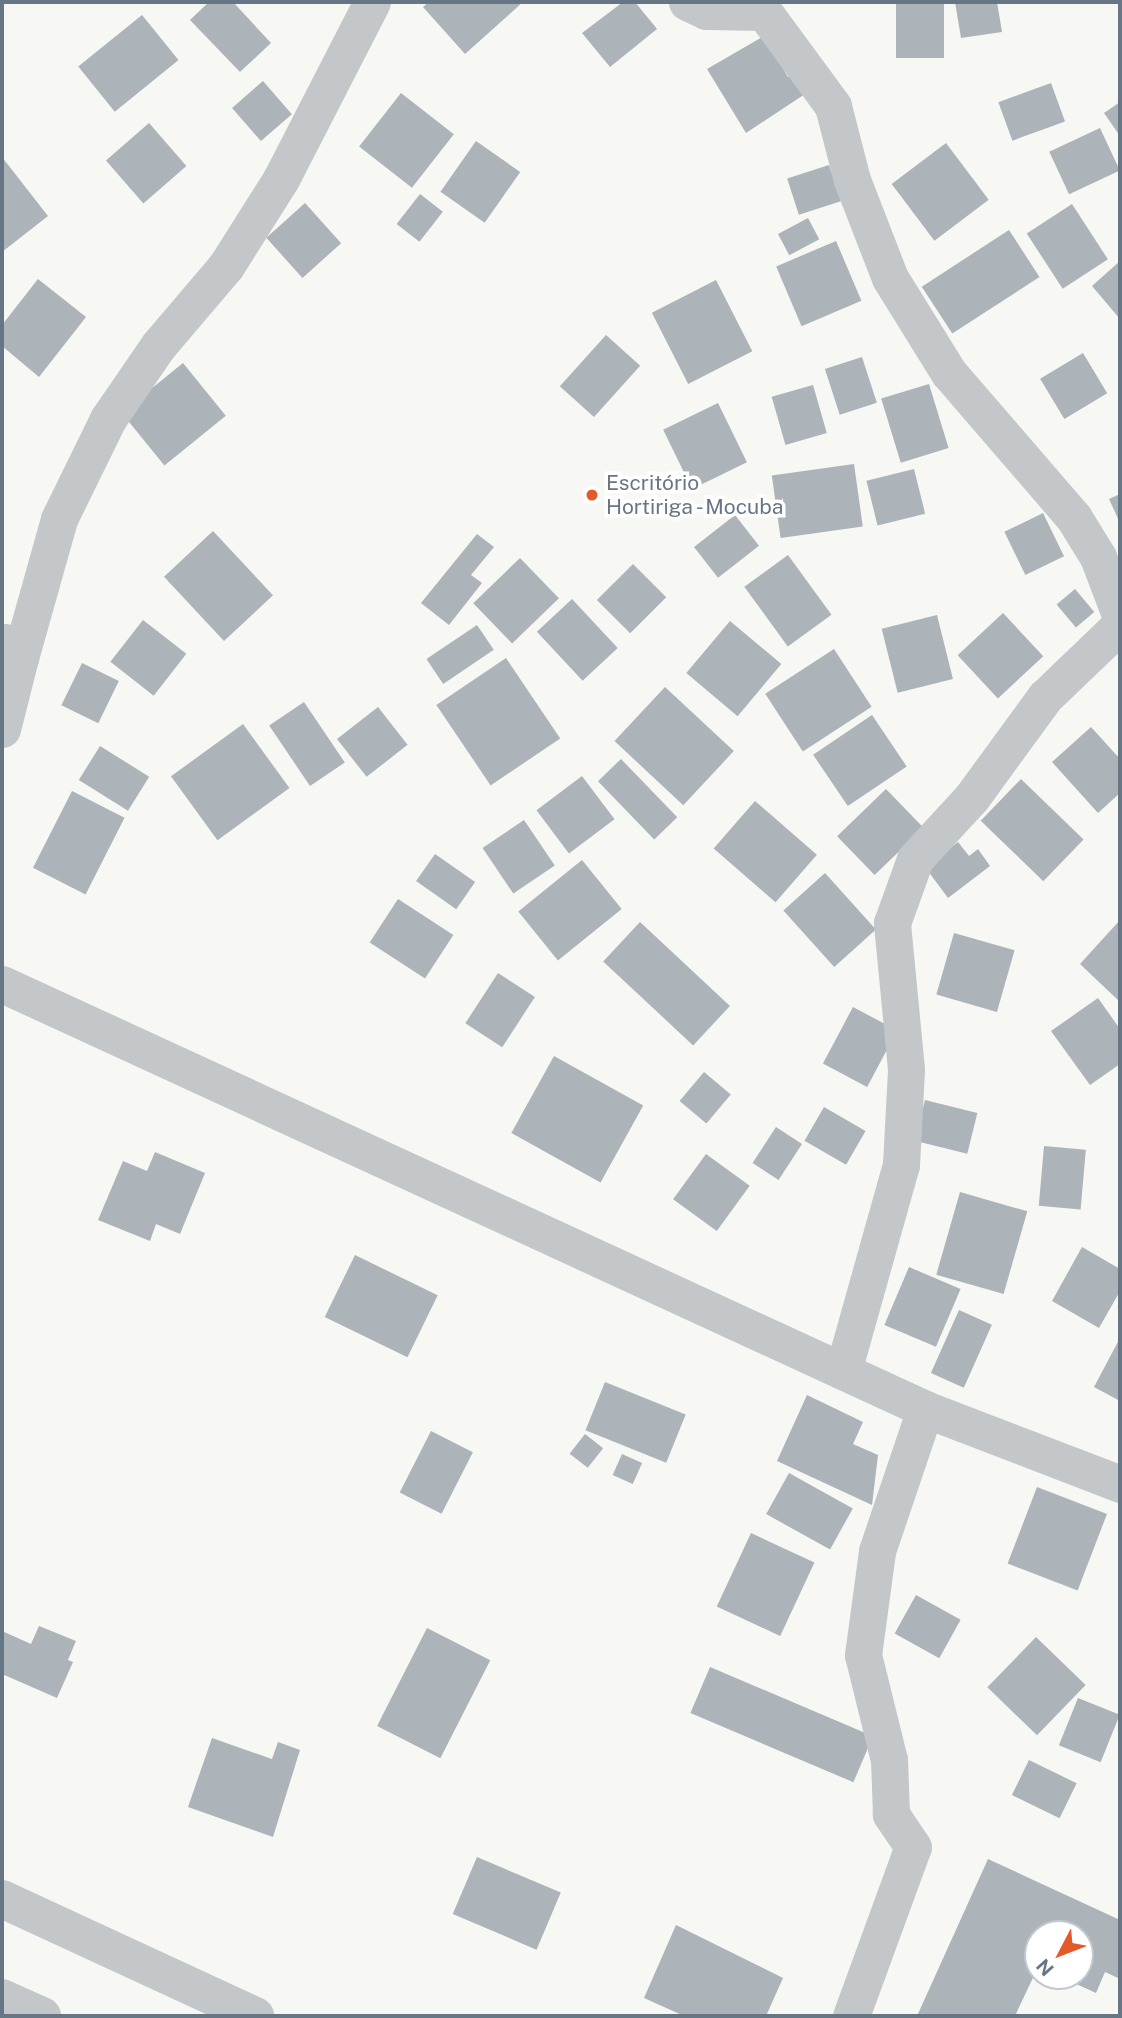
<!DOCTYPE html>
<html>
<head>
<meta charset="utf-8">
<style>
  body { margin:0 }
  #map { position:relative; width:1122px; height:2018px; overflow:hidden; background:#f7f7f4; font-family:"Public Sans",sans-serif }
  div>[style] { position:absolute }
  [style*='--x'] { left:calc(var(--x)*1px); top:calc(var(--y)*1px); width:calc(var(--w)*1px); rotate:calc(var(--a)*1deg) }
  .building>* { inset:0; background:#acb3b9; transform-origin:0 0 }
  .minor>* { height:37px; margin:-18.5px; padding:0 18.5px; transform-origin:18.5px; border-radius:18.5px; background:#c3c7ca }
  .tertiary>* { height:38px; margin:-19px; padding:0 19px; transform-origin:19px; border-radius:19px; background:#c3c7ca }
  .dots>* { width:19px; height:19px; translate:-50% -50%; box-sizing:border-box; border:4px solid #fff; border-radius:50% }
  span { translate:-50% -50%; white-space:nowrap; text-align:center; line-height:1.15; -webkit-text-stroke:7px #fff; paint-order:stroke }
  .poi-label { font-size:21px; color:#667685 }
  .left { translate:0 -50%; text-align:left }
  .frame { position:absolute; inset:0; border:4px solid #667685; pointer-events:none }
  .north { position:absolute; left:1024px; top:1920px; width:70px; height:70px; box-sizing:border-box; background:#fff; border:2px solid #c2c8ce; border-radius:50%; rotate:228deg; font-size:19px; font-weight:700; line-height:28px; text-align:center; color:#667685 }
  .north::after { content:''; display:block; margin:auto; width:24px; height:32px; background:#e45927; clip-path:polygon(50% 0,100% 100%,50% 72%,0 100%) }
</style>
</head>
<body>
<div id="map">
  <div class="building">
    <div style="clip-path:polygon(209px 2px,233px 2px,271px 43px,240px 72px,190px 20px)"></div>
    <div style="clip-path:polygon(429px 2px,523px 2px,465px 54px,423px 7px)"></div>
    <div style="clip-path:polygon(623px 2px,635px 2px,657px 29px,610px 67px,582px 33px)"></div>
    <div style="clip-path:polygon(955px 2px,997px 2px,1002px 32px,961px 38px)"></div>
    <div style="left:896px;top:3px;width:48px;height:55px"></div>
    <div style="left:142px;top:15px;width:58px;height:82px;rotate:51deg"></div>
    <div style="clip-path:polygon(764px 36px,788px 77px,798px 70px,811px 90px,746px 133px,707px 69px)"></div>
    <div style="left:263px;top:81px;width:44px;height:41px;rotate:49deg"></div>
    <div style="left:1051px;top:83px;width:41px;height:56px;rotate:70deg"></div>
    <div style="left:401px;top:93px;width:67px;height:68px;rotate:38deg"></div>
    <div style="clip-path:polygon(1120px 102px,1120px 136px,1104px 113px)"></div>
    <div style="left:149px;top:123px;width:57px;height:57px;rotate:49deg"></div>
    <div style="left:1100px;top:128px;width:47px;height:56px;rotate:65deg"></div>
    <div style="left:476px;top:141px;width:54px;height:62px;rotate:35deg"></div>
    <div style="left:946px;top:143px;width:71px;height:68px;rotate:53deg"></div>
    <div style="clip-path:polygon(2px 157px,48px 216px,2px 252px)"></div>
    <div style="left:829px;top:165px;width:38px;height:44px;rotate:72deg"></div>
    <div style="left:420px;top:194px;width:29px;height:38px;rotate:38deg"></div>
    <div style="left:305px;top:203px;width:54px;height:52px;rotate:48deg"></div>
    <div style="left:1072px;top:204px;width:66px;height:54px;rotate:57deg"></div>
    <div style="left:808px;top:218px;width:24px;height:34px;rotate:62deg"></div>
    <div style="left:1009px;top:230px;width:56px;height:104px;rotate:57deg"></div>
    <div style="left:836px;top:241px;width:65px;height:65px;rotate:67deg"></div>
    <div style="clip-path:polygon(1120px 261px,1120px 319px,1092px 286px)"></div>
    <div style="clip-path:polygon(38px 279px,86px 317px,39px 377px,2px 346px,2px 325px)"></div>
    <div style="left:716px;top:280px;width:80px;height:72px;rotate:63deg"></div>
    <div style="left:606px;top:335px;width:46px;height:69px;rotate:42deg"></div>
    <div style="left:1083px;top:353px;width:47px;height:50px;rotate:59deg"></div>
    <div style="left:862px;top:357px;width:48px;height:39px;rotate:72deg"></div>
    <div style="left:183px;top:363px;width:68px;height:79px;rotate:51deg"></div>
    <div style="left:929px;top:384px;width:67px;height:50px;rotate:73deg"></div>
    <div style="left:813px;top:385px;width:50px;height:43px;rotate:74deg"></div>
    <div style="left:718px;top:403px;width:66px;height:61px;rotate:64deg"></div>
    <div style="left:854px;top:464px;width:63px;height:83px;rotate:82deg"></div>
    <div style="left:914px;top:469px;width:46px;height:49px;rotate:76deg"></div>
    <div style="clip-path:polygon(1120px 494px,1120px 523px,1109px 499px)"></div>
    <div style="left:1043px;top:513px;width:48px;height:43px;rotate:64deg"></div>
    <div style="left:735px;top:515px;width:39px;height:52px;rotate:52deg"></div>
    <div style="left:213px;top:531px;width:88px;height:67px;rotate:47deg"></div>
    <div style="clip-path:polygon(477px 534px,494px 547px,471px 575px,482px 583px,449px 625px,421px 603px)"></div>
    <div style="left:788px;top:555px;width:74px;height:54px;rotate:54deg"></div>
    <div style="left:520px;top:558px;width:56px;height:65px;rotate:46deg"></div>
    <div style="left:633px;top:564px;width:47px;height:51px;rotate:45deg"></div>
    <div style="left:1075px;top:589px;width:30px;height:24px;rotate:50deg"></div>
    <div style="left:572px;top:599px;width:67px;height:48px;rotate:47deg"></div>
    <div style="left:1003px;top:613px;width:59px;height:62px;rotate:47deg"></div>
    <div style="left:937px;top:615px;width:66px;height:57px;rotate:76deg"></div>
    <div style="left:143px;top:620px;width:55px;height:53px;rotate:38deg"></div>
    <div style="left:730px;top:621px;width:67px;height:68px;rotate:40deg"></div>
    <div style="left:477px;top:625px;width:30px;height:61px;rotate:56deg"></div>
    <div style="left:834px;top:649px;width:69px;height:82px;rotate:57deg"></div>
    <div style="left:506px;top:658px;width:97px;height:84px;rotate:56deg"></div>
    <div style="left:82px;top:663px;width:41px;height:47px;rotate:26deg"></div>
    <div style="left:665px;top:687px;width:94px;height:74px;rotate:43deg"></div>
    <div style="left:304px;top:702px;width:73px;height:42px;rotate:56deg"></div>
    <div style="left:378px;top:707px;width:48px;height:52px;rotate:52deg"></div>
    <div style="left:872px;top:715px;width:62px;height:71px;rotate:56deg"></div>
    <div style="left:243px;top:724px;width:79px;height:89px;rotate:54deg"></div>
    <div style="clip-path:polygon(1091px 727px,1120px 759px,1120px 793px,1098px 813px,1052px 762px)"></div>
    <div style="left:100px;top:746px;width:58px;height:40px;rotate:32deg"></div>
    <div style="left:621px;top:759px;width:81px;height:32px;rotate:46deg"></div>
    <div style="left:582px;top:776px;width:54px;height:57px;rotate:53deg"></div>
    <div style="left:1021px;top:779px;width:87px;height:58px;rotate:44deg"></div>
    <div style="left:886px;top:789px;width:54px;height:68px;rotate:46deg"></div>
    <div style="left:72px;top:791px;width:59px;height:86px;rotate:27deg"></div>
    <div style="left:755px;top:801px;width:82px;height:63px;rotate:41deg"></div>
    <div style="left:524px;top:820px;width:55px;height:50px;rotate:56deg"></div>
    <div style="clip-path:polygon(958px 842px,969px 856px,978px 849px,990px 866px,948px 898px,925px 867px)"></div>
    <div style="left:435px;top:854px;width:49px;height:33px;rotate:35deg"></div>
    <div style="left:582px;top:860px;width:63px;height:82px;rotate:51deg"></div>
    <div style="left:825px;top:873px;width:76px;height:56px;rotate:48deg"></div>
    <div style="left:398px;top:899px;width:66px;height:52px;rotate:33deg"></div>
    <div style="clip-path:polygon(1120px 920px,1120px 1002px,1080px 964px)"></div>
    <div style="left:640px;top:922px;width:123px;height:54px;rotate:43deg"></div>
    <div style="left:954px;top:933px;width:63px;height:64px;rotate:16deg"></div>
    <div style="left:498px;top:973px;width:44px;height:60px;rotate:33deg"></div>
    <div style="clip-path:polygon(1098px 998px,1120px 1029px,1120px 1064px,1090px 1085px,1051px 1031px)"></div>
    <div style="left:853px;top:1007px;width:50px;height:64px;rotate:28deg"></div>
    <div style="left:554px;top:1056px;width:102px;height:88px;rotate:29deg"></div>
    <div style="left:704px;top:1072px;width:35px;height:38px;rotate:40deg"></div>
    <div style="left:925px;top:1100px;width:54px;height:42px;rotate:14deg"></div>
    <div style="left:824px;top:1107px;width:48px;height:39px;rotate:30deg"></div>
    <div style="left:776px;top:1127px;width:31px;height:43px;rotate:33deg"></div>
    <div style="left:1044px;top:1146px;width:42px;height:60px;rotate:5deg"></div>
    <div style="clip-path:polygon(155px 1152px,205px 1173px,180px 1234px,156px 1224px,150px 1241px,98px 1220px,123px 1161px,147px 1171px)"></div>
    <div style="left:706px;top:1154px;width:54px;height:56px;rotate:36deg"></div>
    <div style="left:960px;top:1192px;width:70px;height:86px;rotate:16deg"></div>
    <div style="clip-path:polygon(1082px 1247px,1120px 1269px,1120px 1291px,1099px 1328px,1052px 1301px)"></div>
    <div style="left:355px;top:1255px;width:92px;height:69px;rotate:26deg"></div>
    <div style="left:909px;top:1267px;width:56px;height:63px;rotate:23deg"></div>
    <div style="left:959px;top:1310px;width:36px;height:69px;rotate:24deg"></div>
    <div style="clip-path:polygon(1120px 1338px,1120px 1401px,1094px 1387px)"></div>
    <div style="left:605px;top:1382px;width:87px;height:52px;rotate:22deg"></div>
    <div style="clip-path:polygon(807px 1395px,863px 1422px,853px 1444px,878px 1455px,872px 1505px,777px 1461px)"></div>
    <div style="left:431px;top:1431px;width:47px;height:69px;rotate:27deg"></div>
    <div style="left:585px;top:1434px;width:23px;height:25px;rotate:38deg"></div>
    <div style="left:622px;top:1454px;width:22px;height:23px;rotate:24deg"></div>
    <div style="left:789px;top:1473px;width:73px;height:47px;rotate:29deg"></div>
    <div style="left:1037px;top:1487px;width:75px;height:82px;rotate:21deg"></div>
    <div style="left:751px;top:1533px;width:70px;height:81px;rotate:25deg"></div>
    <div style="left:916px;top:1595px;width:51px;height:44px;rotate:29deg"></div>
    <div style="clip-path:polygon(39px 1626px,76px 1641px,68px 1660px,73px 1662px,57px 1698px,2px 1674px,2px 1631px,31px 1644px)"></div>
    <div style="left:427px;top:1628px;width:71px;height:110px;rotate:27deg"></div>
    <div style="left:1036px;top:1637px;width:69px;height:70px;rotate:44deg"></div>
    <div style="left:710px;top:1667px;width:177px;height:50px;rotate:23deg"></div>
    <div style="left:1078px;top:1698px;width:45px;height:51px;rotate:22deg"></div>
    <div style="clip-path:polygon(212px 1738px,272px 1759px,278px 1742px,300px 1750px,273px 1837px,188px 1807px)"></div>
    <div style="left:1029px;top:1760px;width:53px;height:39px;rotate:26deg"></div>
    <div style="left:477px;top:1857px;width:91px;height:62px;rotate:23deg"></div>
    <div style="clip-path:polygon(988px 1859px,1120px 1920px,1120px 1979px,1105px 1972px,1096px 1993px,1059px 1976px,1080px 1976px,1080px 1934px,1038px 1934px,1038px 1967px,1015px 2016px,917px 2016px)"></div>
    <div style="clip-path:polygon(676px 1925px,783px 1978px,766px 2016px,684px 2016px,644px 1998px)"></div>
  </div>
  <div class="minor">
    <div style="--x:687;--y:2;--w:21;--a:25"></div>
    <div style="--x:706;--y:11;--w:58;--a:1"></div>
    <div style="--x:764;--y:12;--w:117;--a:53.7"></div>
    <div style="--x:833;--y:106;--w:76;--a:75.6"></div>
    <div style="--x:852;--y:180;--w:105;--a:68.8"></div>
    <div style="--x:890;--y:278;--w:112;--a:58.2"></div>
    <div style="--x:949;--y:373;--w:191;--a:49.2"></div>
    <div style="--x:1074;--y:518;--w:46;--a:58.4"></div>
    <div style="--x:1098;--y:557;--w:62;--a:69.2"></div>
    <div style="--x:20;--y:658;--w:144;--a:-74.3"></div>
    <div style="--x:59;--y:519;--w:111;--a:-63.9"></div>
    <div style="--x:108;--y:419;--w:88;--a:-55.6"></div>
    <div style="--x:158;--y:346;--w:105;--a:-49.6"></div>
    <div style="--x:226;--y:266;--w:103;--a:-57.7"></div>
    <div style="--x:281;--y:179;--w:199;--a:-62.8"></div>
    <div style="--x:2;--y:729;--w:73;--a:-75.8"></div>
    <div style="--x:20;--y:658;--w:22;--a:-133"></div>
    <div style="--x:2;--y:984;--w:1016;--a:24.72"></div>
    <div style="--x:925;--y:1409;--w:209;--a:21"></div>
    <div style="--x:843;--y:1371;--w:214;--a:-74.3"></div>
    <div style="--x:901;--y:1165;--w:96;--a:-87"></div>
    <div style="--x:906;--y:1069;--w:147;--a:-95.5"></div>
    <div style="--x:892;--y:923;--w:68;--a:-70.2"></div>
    <div style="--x:915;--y:859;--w:84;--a:-47.4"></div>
    <div style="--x:972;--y:797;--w:124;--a:-53.9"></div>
    <div style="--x:1045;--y:697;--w:104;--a:-43.8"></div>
    <div style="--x:851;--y:2016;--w:180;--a:-69.9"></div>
    <div style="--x:913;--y:1847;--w:40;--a:-124"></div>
    <div style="--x:891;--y:1814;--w:54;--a:-92.1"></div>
    <div style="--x:889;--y:1760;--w:108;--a:-103.9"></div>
    <div style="--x:863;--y:1655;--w:105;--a:-82.3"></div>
    <div style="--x:877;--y:1551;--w:150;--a:-71.3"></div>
  </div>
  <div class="tertiary">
    <div style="--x:2;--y:1899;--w:279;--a:24.8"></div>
    <div style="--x:2;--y:1998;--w:44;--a:24.2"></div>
  </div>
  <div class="dots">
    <div style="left:592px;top:495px;background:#e45927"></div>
  </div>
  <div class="poi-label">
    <span class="left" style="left:606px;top:495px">Escritório<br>Hortiriga - Mocuba</span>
  </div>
  <div class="frame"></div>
  <div class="north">N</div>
</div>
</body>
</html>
